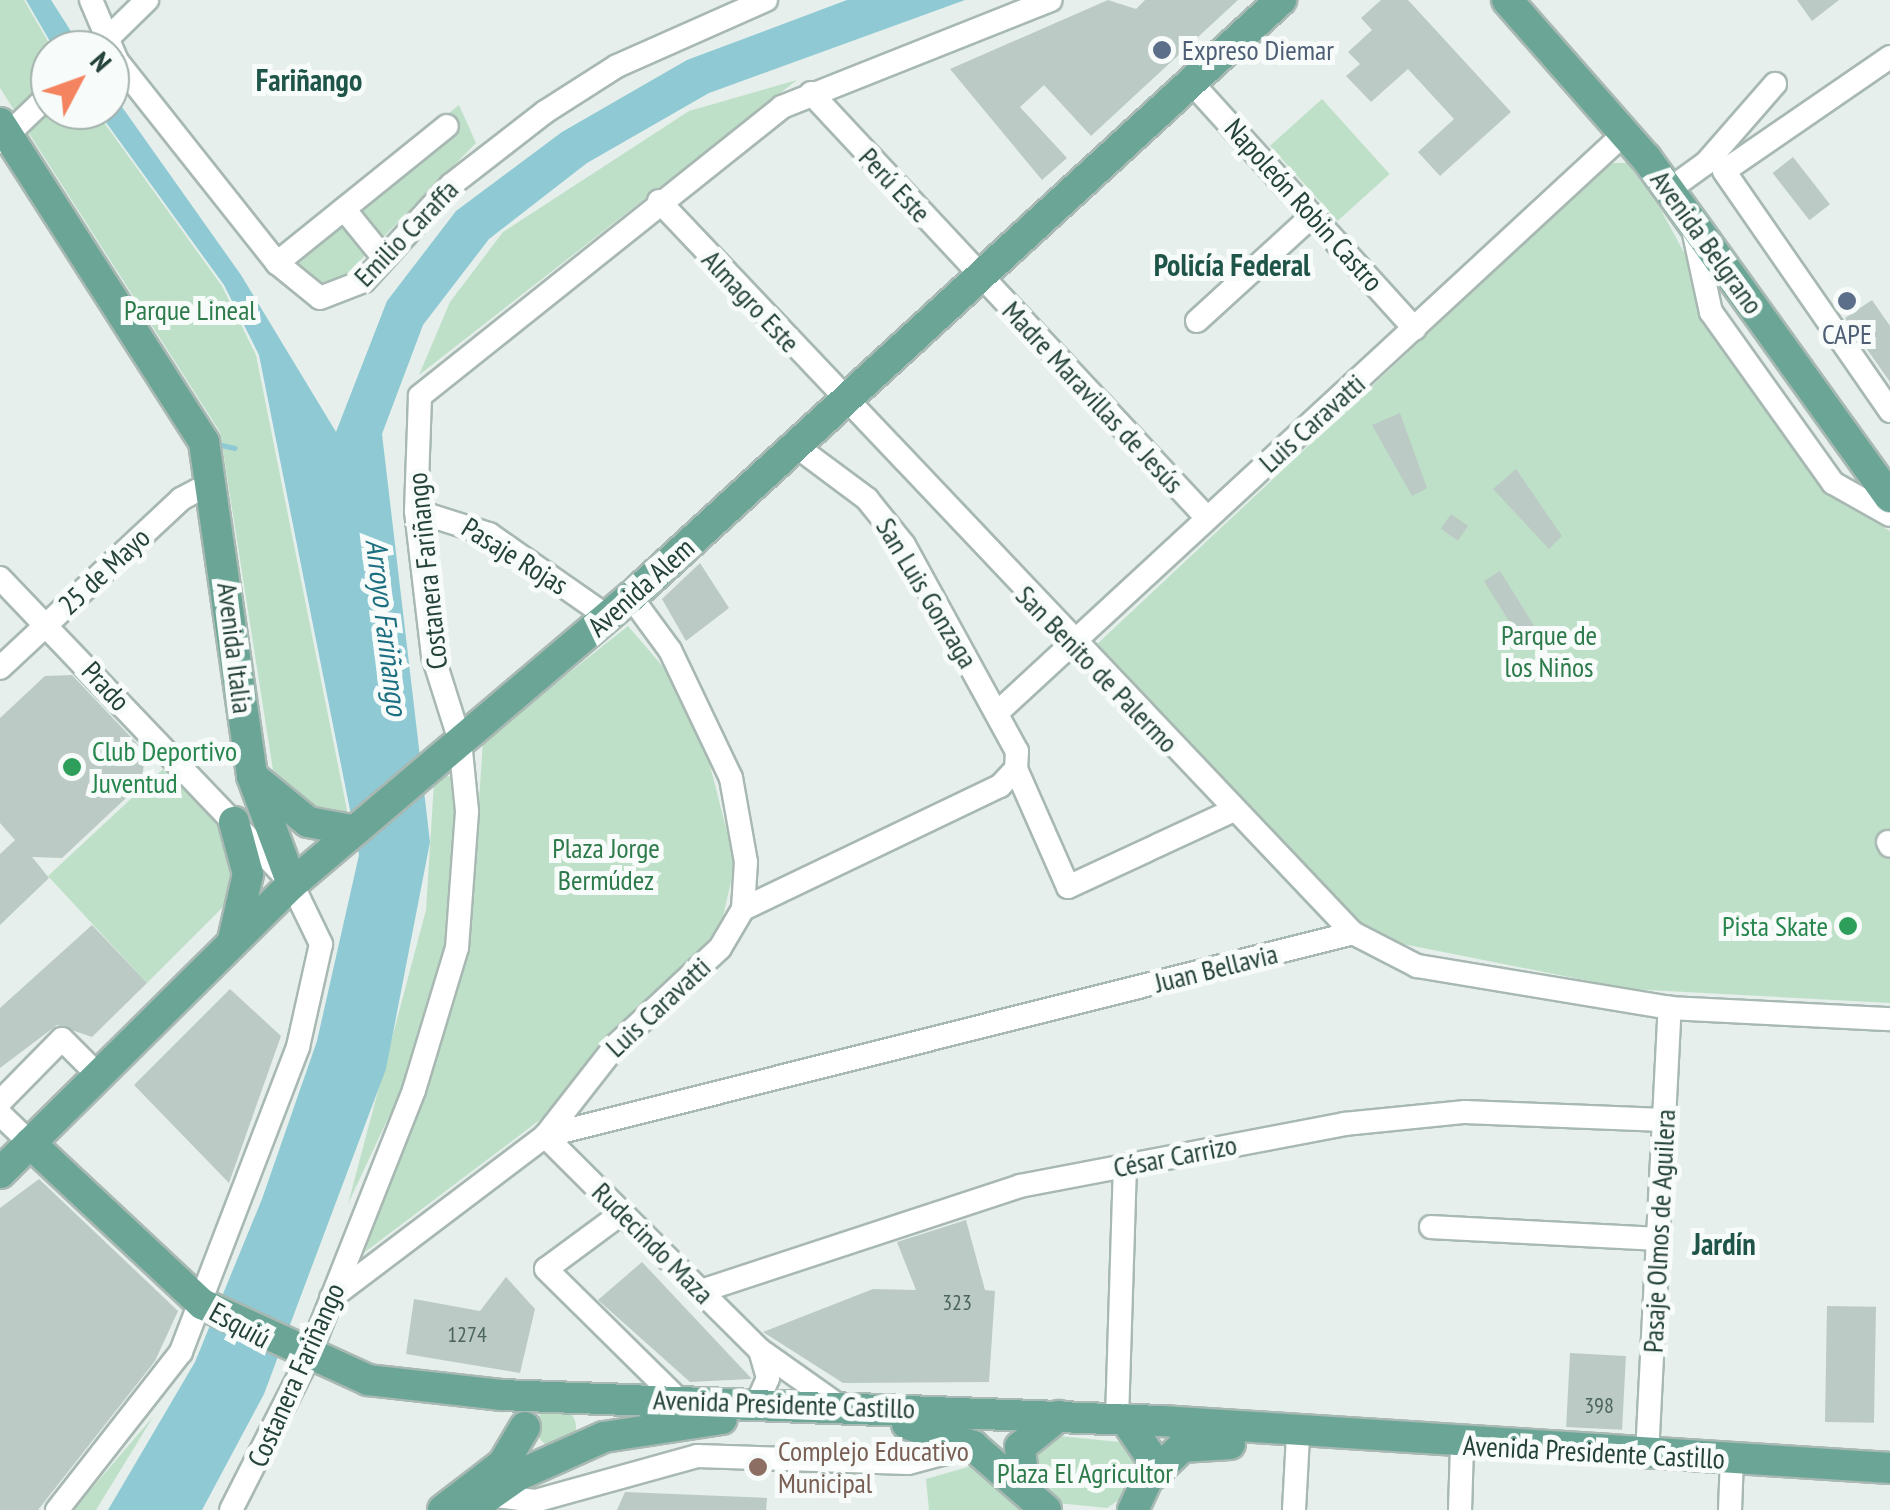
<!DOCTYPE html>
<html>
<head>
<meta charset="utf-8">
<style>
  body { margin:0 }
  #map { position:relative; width:1890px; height:1510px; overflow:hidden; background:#e6efeb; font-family:"PT Sans Narrow",sans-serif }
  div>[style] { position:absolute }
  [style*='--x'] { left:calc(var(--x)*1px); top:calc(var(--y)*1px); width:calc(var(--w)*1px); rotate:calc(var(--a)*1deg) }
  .green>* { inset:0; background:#bfe0c8; transform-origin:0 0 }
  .round { border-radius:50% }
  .water>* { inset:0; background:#8ec9d4 }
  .stream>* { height:5px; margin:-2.5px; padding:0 2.5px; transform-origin:2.5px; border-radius:2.5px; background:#8ec9d4 }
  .building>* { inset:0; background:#bbcac4; transform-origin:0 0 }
  .roads { filter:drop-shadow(2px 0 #a8b8b2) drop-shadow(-2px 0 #a8b8b2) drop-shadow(0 2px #a8b8b2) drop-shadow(0 -2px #a8b8b2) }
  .minor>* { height:22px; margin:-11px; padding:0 11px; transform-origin:11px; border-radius:11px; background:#fff }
  .major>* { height:30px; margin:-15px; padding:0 15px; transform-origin:15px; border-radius:15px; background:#6aa596 }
  .dots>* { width:28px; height:28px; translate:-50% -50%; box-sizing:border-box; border:5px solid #f7fbf9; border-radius:50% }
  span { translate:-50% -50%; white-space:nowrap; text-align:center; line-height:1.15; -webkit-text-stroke:10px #f7fbf9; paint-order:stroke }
  .number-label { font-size:22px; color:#4a645c }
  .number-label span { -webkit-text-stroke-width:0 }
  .service-label { font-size:28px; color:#4e5e75 }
  .left { translate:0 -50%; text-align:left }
  .street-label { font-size:28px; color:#24423a }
  .park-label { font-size:28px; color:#2d7a4b }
  .leisure-label { font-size:28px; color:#27864d }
  .right { translate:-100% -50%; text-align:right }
  .education-label { font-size:28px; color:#785e54 }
  .neighbourhood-label { font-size:30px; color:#1f5548; font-weight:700 }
  .water-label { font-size:30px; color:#1c6f80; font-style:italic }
  .north { position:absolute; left:30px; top:30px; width:100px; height:100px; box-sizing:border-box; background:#f7fbf9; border:2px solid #a3b1ad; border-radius:50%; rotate:49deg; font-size:28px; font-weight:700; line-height:40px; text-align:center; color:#24423a }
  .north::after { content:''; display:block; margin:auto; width:35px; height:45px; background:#f4845f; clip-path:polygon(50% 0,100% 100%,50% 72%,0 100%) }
</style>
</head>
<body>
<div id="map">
  <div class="green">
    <div style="clip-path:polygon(0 0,24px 0,53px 50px,50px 110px,95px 110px,222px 286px,256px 355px,348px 815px,332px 821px,275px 783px,220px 432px,0 88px)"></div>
    <div style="clip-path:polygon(797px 80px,419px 375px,450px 302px,503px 232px,689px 111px)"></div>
    <div style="left:1322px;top:99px;width:101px;height:70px;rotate:48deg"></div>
    <div style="clip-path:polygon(459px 105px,476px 143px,339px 282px,318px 282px,296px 266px,280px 246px)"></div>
    <div style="clip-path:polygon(1610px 163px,1628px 163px,1661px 210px,1694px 271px,1699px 314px,1828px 495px,1890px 531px,1890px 1003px,1629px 989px,1383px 940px,1358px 925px,1095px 646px)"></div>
    <div style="clip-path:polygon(628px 626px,671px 676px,707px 754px,735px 863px,721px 926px,541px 1119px,365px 1252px,469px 950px,483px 741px)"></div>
    <div style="clip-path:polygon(163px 769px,219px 826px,234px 882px,222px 908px,147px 983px,48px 876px)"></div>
    <div style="clip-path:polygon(443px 773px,452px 778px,455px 813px,447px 947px,403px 1086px,348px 1204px,426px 910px,434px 782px)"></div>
    <div class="round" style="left:536px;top:1407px;width:40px;height:40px"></div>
    <div style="clip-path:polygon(153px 1417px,96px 1510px,73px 1510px)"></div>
    <div style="clip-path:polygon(1049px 1435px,1130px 1443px,1140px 1453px,1134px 1490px,1107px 1508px,1057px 1503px,1039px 1490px,1029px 1451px)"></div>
    <div style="clip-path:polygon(975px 1465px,1027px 1510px,929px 1510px,926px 1479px)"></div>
  </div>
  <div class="water">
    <div style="clip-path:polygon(26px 0,51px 0,83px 50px,55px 50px)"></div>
    <div style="clip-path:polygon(847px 0,965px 0,709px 93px,587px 163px,489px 239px,423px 325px,382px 434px,430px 842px,386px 1069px,264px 1394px,202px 1510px,108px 1510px,195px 1362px,262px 1199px,317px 1041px,359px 855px,259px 355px,224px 285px,97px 110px,110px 110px,110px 90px,241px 275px,336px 432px,387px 301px,456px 211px,562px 132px,687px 60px)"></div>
  </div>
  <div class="stream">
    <div style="--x:217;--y:444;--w:18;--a:13"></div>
  </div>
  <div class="building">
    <div style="clip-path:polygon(1108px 0,1136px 9px,1145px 0,1238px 0,1091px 136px,1044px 85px,1020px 107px,1067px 158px,1042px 180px,950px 69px)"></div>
    <div style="clip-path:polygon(1381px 0,1408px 0,1511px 112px,1440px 176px,1418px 152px,1454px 119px,1408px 69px,1371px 102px,1346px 76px,1360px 64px,1348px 52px,1372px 30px,1361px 18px)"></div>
    <div style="clip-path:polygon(1797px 0,1839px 0,1812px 21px)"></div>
    <div style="left:1793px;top:157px;width:60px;height:26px;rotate:52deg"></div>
    <div style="clip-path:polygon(1872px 300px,1890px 326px,1890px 382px,1845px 318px)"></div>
    <div style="clip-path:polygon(1400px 413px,1427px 488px,1412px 496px,1372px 425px)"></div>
    <div style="clip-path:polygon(1516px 469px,1562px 536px,1549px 549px,1493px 489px)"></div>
    <div style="left:1451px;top:514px;width:21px;height:18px;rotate:35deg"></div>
    <div style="clip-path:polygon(700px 563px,729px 608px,686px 641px,662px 599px)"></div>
    <div style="left:1500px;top:571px;width:68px;height:19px;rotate:58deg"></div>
    <div style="clip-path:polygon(72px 675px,145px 752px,142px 783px,62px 858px,32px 857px,49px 878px,0 925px,0 854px,15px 840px,0 823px,0 718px,45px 676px)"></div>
    <div style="clip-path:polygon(92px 925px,147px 983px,92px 1037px,57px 1025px,0 1068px,0 1008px)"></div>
    <div style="clip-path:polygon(230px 989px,281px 1036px,229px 1183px,134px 1085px)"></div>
    <div style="clip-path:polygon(39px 1179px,178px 1311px,155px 1361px,38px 1510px,0 1510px,0 1208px)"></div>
    <div style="clip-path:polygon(966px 1220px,985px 1290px,995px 1291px,989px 1382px,843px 1383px,763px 1332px,873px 1289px,916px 1290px,897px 1242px)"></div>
    <div style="clip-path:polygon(642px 1262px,751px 1378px,751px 1379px,690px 1382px,598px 1300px)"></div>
    <div style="clip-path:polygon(506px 1277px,535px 1309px,520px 1373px,406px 1354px,414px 1299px,480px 1311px)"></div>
    <div style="left:1827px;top:1306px;width:49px;height:116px;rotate:1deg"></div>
    <div style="left:1570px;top:1353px;width:56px;height:74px;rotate:3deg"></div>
    <div style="clip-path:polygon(625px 1492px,767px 1498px,766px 1510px,617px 1510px)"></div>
  </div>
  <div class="roads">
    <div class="minor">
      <div style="--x:91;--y:0;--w:66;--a:66.9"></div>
      <div style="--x:117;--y:61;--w:258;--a:51.6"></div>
      <div style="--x:277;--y:263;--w:55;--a:39.1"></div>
      <div style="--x:320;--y:298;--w:47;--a:-21.1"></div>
      <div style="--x:364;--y:281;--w:130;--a:-47.8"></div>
      <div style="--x:451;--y:185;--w:119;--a:-37.8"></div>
      <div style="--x:545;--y:112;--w:85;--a:-32.6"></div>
      <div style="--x:617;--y:66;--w:163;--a:-23.9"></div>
      <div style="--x:100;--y:46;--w:66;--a:-44.4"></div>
      <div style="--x:1890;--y:57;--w:201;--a:145.5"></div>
      <div style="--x:1724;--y:171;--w:292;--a:55.3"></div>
      <div style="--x:1191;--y:82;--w:333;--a:47.8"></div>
      <div style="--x:811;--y:93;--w:581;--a:47.02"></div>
      <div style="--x:0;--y:142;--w:69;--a:-43.8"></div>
      <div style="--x:1670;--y:189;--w:44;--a:-35.8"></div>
      <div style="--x:1706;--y:163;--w:105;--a:-48.9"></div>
      <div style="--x:659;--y:201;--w:1009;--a:46.53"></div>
      <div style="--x:344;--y:209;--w:62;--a:50.9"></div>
      <div style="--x:1693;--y:229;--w:85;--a:77.8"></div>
      <div style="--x:1711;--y:312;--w:210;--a:54.5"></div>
      <div style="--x:1833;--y:483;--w:65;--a:29.3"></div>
      <div style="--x:277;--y:263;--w:218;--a:-38.9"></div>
      <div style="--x:1197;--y:321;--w:157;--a:-42.4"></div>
      <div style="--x:796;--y:446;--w:89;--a:36.7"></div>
      <div style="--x:867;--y:499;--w:59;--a:51.2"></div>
      <div style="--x:904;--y:545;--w:235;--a:61.3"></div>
      <div style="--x:1017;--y:751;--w:18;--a:93"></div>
      <div style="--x:1016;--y:769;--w:129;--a:66.2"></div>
      <div style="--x:1068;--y:887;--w:183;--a:-24.9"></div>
      <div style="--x:416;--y:511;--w:77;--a:17.5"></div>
      <div style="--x:489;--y:534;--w:145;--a:34.9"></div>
      <div style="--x:0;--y:578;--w:423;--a:46.3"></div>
      <div style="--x:292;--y:884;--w:67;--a:64.2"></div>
      <div style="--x:321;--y:944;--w:106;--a:102.6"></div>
      <div style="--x:298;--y:1047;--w:327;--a:111"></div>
      <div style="--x:181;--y:1352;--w:201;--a:128.1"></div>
      <div style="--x:631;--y:597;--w:66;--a:53.7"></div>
      <div style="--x:670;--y:650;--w:142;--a:64.5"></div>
      <div style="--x:731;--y:778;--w:85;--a:79.9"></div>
      <div style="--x:746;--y:862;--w:47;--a:93.7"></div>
      <div style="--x:0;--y:668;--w:248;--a:-43"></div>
      <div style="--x:181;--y:499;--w:36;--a:-28"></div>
      <div style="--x:998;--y:712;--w:855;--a:-42.72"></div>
      <div style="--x:1888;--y:842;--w:4;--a:63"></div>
      <div style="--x:0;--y:1102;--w:88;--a:-45.5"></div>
      <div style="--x:62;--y:1039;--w:51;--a:45"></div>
      <div style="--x:0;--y:1114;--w:42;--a:44"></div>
      <div style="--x:545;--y:1136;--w:833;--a:-14.1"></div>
      <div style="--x:1353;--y:933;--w:72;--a:27.3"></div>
      <div style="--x:1417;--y:966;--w:256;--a:9.4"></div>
      <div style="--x:1670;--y:1008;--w:220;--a:2.9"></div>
      <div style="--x:545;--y:1136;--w:303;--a:44.9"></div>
      <div style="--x:760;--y:1350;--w:97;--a:35.3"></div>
      <div style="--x:622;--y:1213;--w:94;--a:143.6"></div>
      <div style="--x:546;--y:1269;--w:187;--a:44.6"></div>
      <div style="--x:1431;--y:1227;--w:227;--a:3"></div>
      <div style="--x:701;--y:1291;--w:336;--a:-18.2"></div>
      <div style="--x:1020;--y:1186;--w:330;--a:-10.8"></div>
      <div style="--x:1344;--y:1124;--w:122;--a:-5.7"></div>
      <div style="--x:1465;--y:1112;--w:199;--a:2.3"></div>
      <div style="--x:331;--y:1298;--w:268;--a:-37.1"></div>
      <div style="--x:545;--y:1136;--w:115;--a:-52"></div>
      <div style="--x:616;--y:1045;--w:142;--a:-43"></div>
      <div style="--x:720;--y:948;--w:45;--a:-59.5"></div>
      <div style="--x:743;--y:909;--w:285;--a:-25.6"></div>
      <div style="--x:1000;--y:786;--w:23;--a:-47"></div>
      <div style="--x:757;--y:1403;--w:27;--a:-66"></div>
      <div style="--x:768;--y:1378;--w:29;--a:-106"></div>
      <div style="--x:1117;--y:1419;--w:254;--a:-88.2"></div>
      <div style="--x:1647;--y:1455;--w:448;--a:-87.1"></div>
      <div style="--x:489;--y:1495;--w:46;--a:7.4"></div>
      <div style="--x:535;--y:1501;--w:168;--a:-15.5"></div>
      <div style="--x:697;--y:1456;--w:211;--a:1.9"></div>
      <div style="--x:908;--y:1463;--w:67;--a:-14.7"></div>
      <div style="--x:231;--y:1510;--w:170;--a:-63.1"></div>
      <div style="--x:308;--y:1358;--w:288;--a:-68.4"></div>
      <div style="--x:414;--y:1090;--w:148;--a:-73.2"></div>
      <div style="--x:457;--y:948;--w:137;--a:-85.8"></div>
      <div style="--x:467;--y:811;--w:70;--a:-95.7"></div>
      <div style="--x:460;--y:741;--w:89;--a:-107.6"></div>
      <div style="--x:433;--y:656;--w:146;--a:-96.7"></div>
      <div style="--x:416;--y:511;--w:115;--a:-88"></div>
      <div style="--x:420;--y:396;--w:463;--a:-38.6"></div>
      <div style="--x:782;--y:107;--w:289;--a:-21.7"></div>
      <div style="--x:1294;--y:1510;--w:74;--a:-86.9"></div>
      <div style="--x:1460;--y:1510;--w:65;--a:-88.2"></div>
      <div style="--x:1730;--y:1510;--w:51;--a:-87.8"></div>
    </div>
    <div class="major">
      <div style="--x:1507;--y:0;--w:210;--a:48.7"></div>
      <div style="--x:1646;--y:158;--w:418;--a:54.3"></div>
      <div style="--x:0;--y:123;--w:379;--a:57.4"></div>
      <div style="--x:204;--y:442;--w:337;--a:81.8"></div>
      <div style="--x:252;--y:776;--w:115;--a:69.7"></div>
      <div style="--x:252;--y:776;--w:72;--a:39.4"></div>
      <div style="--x:308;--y:822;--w:44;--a:10.5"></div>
      <div style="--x:233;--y:940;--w:68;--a:-77.2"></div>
      <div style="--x:248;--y:874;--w:54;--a:-105.1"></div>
      <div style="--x:30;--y:1143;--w:236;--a:43.1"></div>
      <div style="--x:202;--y:1304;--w:183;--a:24.6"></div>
      <div style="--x:368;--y:1380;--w:134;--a:6.4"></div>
      <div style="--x:501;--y:1395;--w:661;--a:2.26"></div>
      <div style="--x:1161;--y:1421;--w:731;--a:3.69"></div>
      <div style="--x:0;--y:1173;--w:411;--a:-44.7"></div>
      <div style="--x:292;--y:884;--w:444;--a:-40.3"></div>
      <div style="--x:631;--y:597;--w:883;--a:-42.57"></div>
      <div style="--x:1125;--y:1419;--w:53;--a:55.7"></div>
      <div style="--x:1155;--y:1463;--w:52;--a:115.1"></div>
      <div style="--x:907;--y:1424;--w:70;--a:18.4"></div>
      <div style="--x:973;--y:1446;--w:97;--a:41.2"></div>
      <div style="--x:1154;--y:1474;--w:39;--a:-44"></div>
      <div style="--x:1182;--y:1447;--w:48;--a:-3.6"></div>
      <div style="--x:1024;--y:1489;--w:42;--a:-95.4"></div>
      <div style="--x:1020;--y:1447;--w:50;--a:-38.5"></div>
      <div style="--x:443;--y:1510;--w:76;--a:-37.5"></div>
      <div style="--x:503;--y:1464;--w:43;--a:-59.3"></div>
      <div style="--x:469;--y:1510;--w:61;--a:-35"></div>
      <div style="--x:519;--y:1475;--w:93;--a:-24.1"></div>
      <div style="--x:604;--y:1437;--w:119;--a:-8.7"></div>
    </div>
  </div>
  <div class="dots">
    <div style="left:1162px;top:50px;background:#5c6f8a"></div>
    <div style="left:1847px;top:301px;background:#5c6f8a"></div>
    <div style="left:72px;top:767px;background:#2e9e5b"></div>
    <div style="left:1848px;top:926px;background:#2e9e5b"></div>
    <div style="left:758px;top:1467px;background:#8d6e63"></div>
  </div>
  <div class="number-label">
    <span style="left:957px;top:1303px">323</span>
    <span style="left:467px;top:1335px">1274</span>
    <span style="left:1599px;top:1406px">398</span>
  </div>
  <div class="service-label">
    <span class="left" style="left:1182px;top:50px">Expreso Diemar</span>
    <span style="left:1847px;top:334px">CAPE</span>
  </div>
  <div class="street-label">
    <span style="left:895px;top:185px;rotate:47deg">Perú Este</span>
    <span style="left:1304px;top:205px;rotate:48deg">Napoleón Robin Castro</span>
    <span style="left:406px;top:233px;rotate:-46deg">Emilio Caraffa</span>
    <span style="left:1707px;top:242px;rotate:54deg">Avenida Belgrano</span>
    <span style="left:751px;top:301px;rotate:47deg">Almagro Este</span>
    <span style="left:1093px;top:397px;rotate:47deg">Madre Maravillas de Jesús</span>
    <span style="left:1312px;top:423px;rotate:-42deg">Luis Caravatti</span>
    <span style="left:515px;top:556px;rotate:32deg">Pasaje Rojas</span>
    <span style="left:104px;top:571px;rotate:-43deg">25 de Mayo</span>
    <span style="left:427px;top:571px;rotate:-96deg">Costanera Fariñango</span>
    <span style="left:641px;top:587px;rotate:-42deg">Avenida Alem</span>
    <span style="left:927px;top:593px;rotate:59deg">San Luis Gonzaga</span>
    <span style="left:235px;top:648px;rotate:83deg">Avenida Italia</span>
    <span style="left:1097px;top:669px;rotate:46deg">San Benito de Palermo</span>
    <span style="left:106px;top:686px;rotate:47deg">Prado</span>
    <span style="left:1216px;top:968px;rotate:-14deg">Juan Bellavia</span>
    <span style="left:658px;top:1007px;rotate:-43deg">Luis Caravatti</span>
    <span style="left:1175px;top:1156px;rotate:-11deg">César Carrizo</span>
    <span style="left:1659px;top:1231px;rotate:-87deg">Pasaje Olmos de Aguilera</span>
    <span style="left:653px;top:1243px;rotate:45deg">Rudecindo Maza</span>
    <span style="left:240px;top:1325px;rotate:29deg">Esquiú</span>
    <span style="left:296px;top:1375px;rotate:-66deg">Costanera Fariñango</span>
    <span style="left:784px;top:1404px;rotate:2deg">Avenida Presidente Castillo</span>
    <span style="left:1594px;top:1452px;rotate:3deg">Avenida Presidente Castillo</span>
  </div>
  <div class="park-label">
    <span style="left:190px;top:310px">Parque Lineal</span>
    <span style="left:1549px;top:651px">Parque de<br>los Niños</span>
    <span style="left:606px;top:864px">Plaza Jorge<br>Bermúdez</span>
    <span style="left:1085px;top:1473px">Plaza El Agricultor</span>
  </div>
  <div class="leisure-label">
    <span class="left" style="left:92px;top:767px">Club Deportivo<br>Juventud</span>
    <span class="right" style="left:1828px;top:926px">Pista Skate</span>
  </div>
  <div class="education-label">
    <span class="left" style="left:778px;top:1467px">Complejo Educativo<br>Municipal</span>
  </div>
  <div class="neighbourhood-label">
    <span style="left:309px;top:80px">Fariñango</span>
    <span style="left:1232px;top:265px">Policía Federal</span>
    <span style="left:1724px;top:1244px">Jardín</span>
  </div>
  <div class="water-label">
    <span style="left:387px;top:627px;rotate:83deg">Arroyo Fariñango</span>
  </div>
  <div class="north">N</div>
</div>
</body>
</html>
